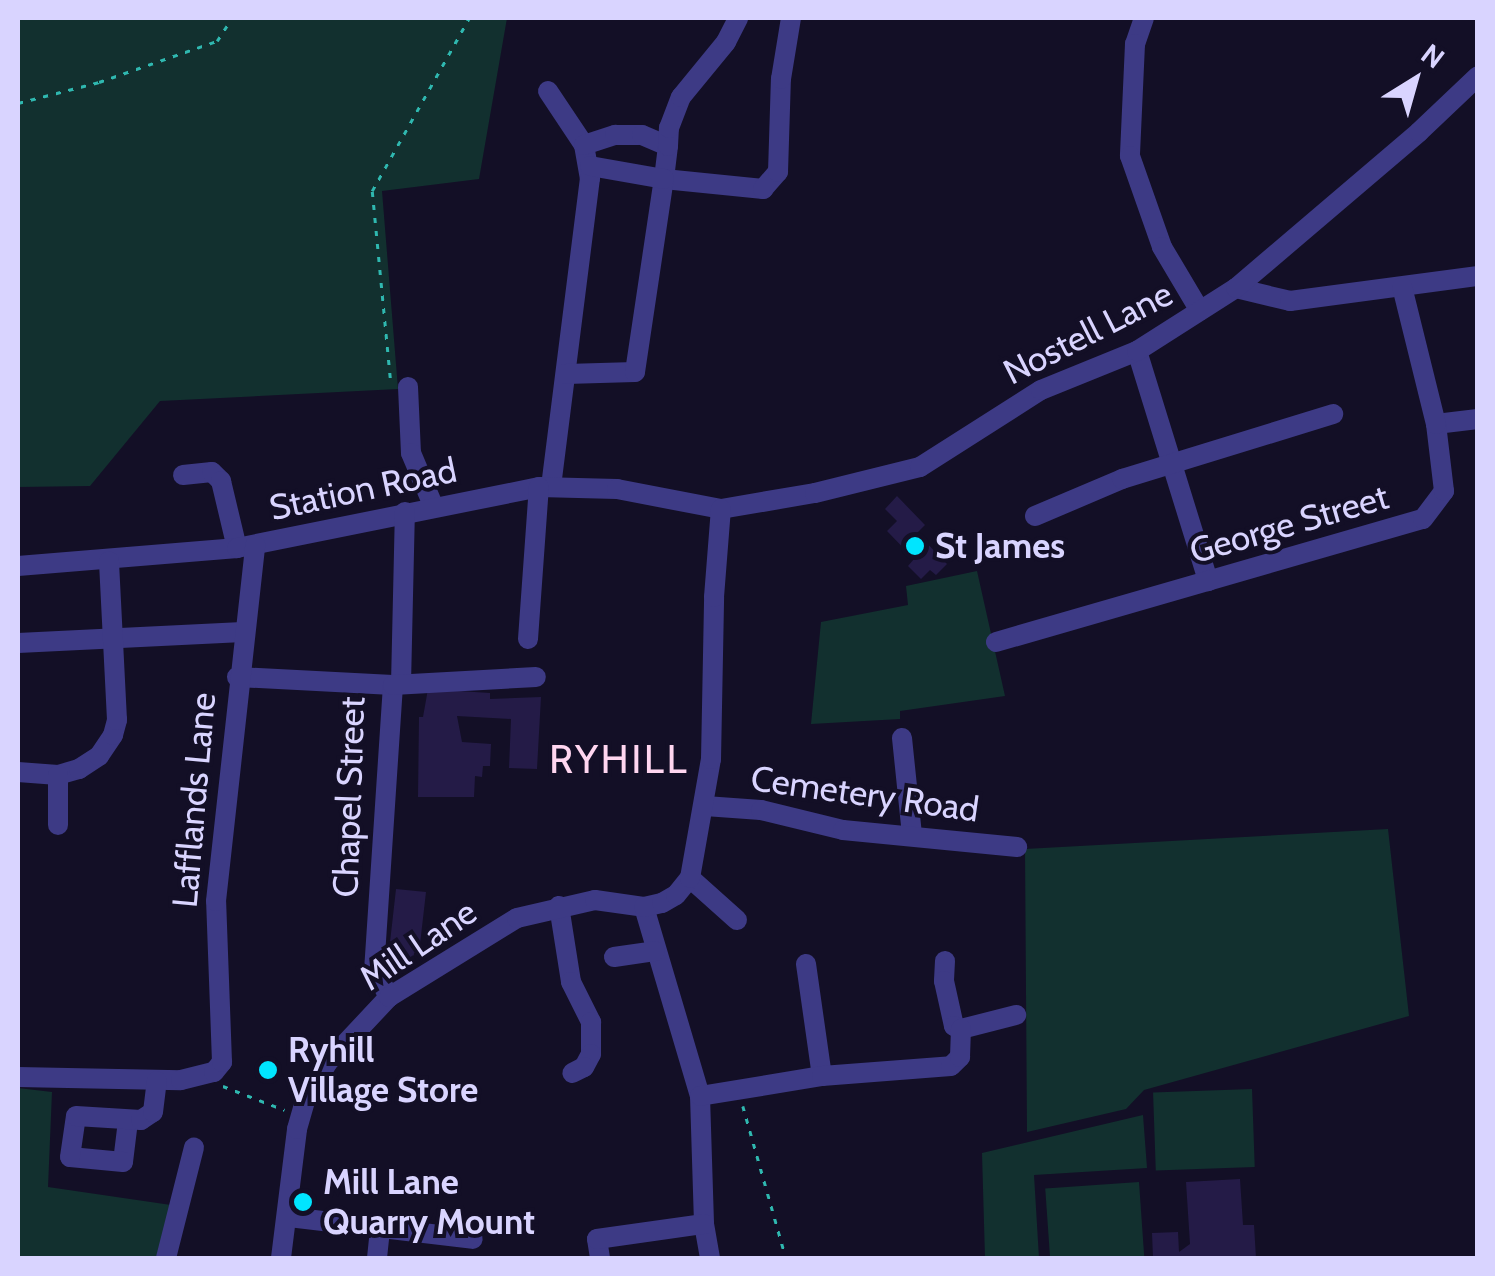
<!DOCTYPE html>
<html>
<head>
<meta charset="utf-8">
<style>
  body { margin:0 }
  #map { position:relative; width:1495px; height:1276px; overflow:hidden; background:#130f26; font-family:Cabin,sans-serif }
  div>[style] { position:absolute }
  [style*='--x'] { left:calc(var(--x)*1px); top:calc(var(--y)*1px); width:calc(var(--w)*1px); rotate:calc(var(--a)*1deg) }
  .green>* { inset:0; background:#12302f; transform-origin:0 0 }
  .building>* { inset:0; background:#241b47 }
  .path>* { height:2.5px; margin-top:-1.25px; transform-origin:0; background:repeating-linear-gradient(90deg,#2fb8b0 0 5px,transparent 0 13px) }
  .minor>* { height:20px; margin:-10px; padding:0 10px; transform-origin:10px; border-radius:10px; background:#3d3a85 }
  .dots>* { width:28px; height:28px; translate:-50% -50%; box-sizing:border-box; border:5px solid #130f26; border-radius:50% }
  span { translate:-50% -50%; white-space:nowrap; text-align:center; line-height:1.15; -webkit-text-stroke:8px #130f26; paint-order:stroke }
  .street-label { font-size:35px; color:#d9d4ff }
  .poi-label { font-size:35px; color:#d9d4ff; font-weight:700 }
  .left { translate:0 -50%; text-align:left }
  .quarter-label { font-size:40px; color:#ffd6f0; letter-spacing:2.5px }
  .frame { position:absolute; inset:0; border:20px solid #d9d4ff; pointer-events:none }
  .north { position:absolute; left:1365px; top:30px; width:100px; height:100px; -webkit-text-stroke:8px #130f26; paint-order:stroke; rotate:37deg; font-size:28px; font-weight:700; line-height:40px; text-align:center; color:#d9d4ff }
  .north::after { content:''; display:block; margin:auto; width:35px; height:45px; background:#d9d4ff; clip-path:polygon(50% 0,100% 100%,50% 72%,0 100%) }
</style>
</head>
<body>
<div id="map">
  <div class="green">
    <div style="clip-path:polygon(18px 18px,507px 18px,479px 179px,382px 191px,398px 389px,160px 401px,90px 486px,18px 487px)"></div>
    <div style="clip-path:polygon(977px 571px,1005px 696px,900px 711px,900px 719px,811px 724px,821px 622px,908px 605px,906px 586px)"></div>
    <div style="clip-path:polygon(1388px 829px,1409px 1016px,1144px 1090px,1126px 1109px,1027px 1132px,1025px 849px)"></div>
    <div style="clip-path:polygon(18px 1088px,52px 1092px,48px 1187px,171px 1205px,156px 1258px,18px 1258px)"></div>
    <div style="left:1252px;top:1089px;width:78px;height:99px;rotate:88deg"></div>
    <div style="clip-path:polygon(1143px 1115px,1147px 1168px,1034px 1175px,1039px 1258px,985px 1258px,982px 1153px)"></div>
    <div style="left:1139px;top:1182px;width:76px;height:94px;rotate:86deg"></div>
  </div>
  <div class="building">
    <div style="clip-path:polygon(897px 496px,925px 525px,917px 533px,947px 564px,936px 575px,930px 570px,921px 579px,908px 566px,914px 559px,887px 531px,897px 521px,885px 509px)"></div>
    <div style="clip-path:polygon(428px 689px,490px 693px,490px 699px,541px 697px,537px 769px,509px 768px,511px 719px,457px 716px,462px 742px,491px 744px,490px 766px,483px 766px,482px 777px,475px 776px,474px 797px,418px 797px,419px 717px,423px 717px)"></div>
    <div style="clip-path:polygon(396px 889px,426px 892px,419px 953px,414px 953px,413px 963px,388px 960px)"></div>
    <div style="clip-path:polygon(1240px 1179px,1243px 1225px,1254px 1225px,1256px 1258px,1153px 1258px,1152px 1233px,1178px 1232px,1179px 1252px,1190px 1244px,1186px 1182px)"></div>
  </div>
  <div class="path">
    <div style="--x:18;--y:103;--w:84;--a:-14.5"></div>
    <div style="--x:99;--y:82;--w:125;--a:-19.2"></div>
    <div style="--x:217;--y:41;--w:27;--a:-57"></div>
    <div style="--x:390;--y:378;--w:188;--a:-95.5"></div>
    <div style="--x:372;--y:191;--w:198;--a:-60.7"></div>
    <div style="--x:223;--y:1086;--w:66;--a:21.2"></div>
    <div style="--x:743;--y:1106;--w:158;--a:74.2"></div>
  </div>
  <div class="minor">
    <div style="--x:1144;--y:18;--w:28;--a:109"></div>
    <div style="--x:1135;--y:44;--w:112;--a:92.6"></div>
    <div style="--x:1130;--y:156;--w:96;--a:70.6"></div>
    <div style="--x:1162;--y:247;--w:74;--a:59.3"></div>
    <div style="--x:548;--y:91;--w:65;--a:56.3"></div>
    <div style="--x:584;--y:145;--w:34;--a:80"></div>
    <div style="--x:590;--y:178;--w:311;--a:97.2"></div>
    <div style="--x:584;--y:145;--w:33;--a:-18"></div>
    <div style="--x:615;--y:135;--w:27;--a:0"></div>
    <div style="--x:642;--y:135;--w:28;--a:23"></div>
    <div style="--x:668;--y:146;--w:33;--a:97"></div>
    <div style="--x:664;--y:179;--w:100;--a:5.8"></div>
    <div style="--x:763;--y:189;--w:23;--a:-49"></div>
    <div style="--x:778;--y:172;--w:93;--a:-88.2"></div>
    <div style="--x:781;--y:79;--w:62;--a:-80.7"></div>
    <div style="--x:668;--y:146;--w:18;--a:-87"></div>
    <div style="--x:669;--y:128;--w:33;--a:-69"></div>
    <div style="--x:681;--y:97;--w:71;--a:-50.7"></div>
    <div style="--x:726;--y:42;--w:27;--a:-63"></div>
    <div style="--x:1236;--y:288;--w:56;--a:13.5"></div>
    <div style="--x:1290;--y:301;--w:190;--a:-7.6"></div>
    <div style="--x:1137;--y:351;--w:241;--a:72.8"></div>
    <div style="--x:566;--y:374;--w:69;--a:-1.7"></div>
    <div style="--x:635;--y:372;--w:195;--a:-81.5"></div>
    <div style="--x:664;--y:179;--w:75;--a:-170"></div>
    <div style="--x:408;--y:387;--w:66;--a:87.4"></div>
    <div style="--x:411;--y:453;--w:56;--a:67.1"></div>
    <div style="--x:1436;--y:424;--w:42;--a:-6.8"></div>
    <div style="--x:183;--y:475;--w:29;--a:-6"></div>
    <div style="--x:212;--y:472;--w:13;--a:45"></div>
    <div style="--x:221;--y:481;--w:69;--a:76.6"></div>
    <div style="--x:1035;--y:516;--w:95;--a:-23"></div>
    <div style="--x:1122;--y:479;--w:221;--a:-17.1"></div>
    <div style="--x:18;--y:566;--w:220;--a:-4.7"></div>
    <div style="--x:237;--y:548;--w:308;--a:-11.4"></div>
    <div style="--x:539;--y:487;--w:78;--a:1.5"></div>
    <div style="--x:617;--y:489;--w:106;--a:10.9"></div>
    <div style="--x:721;--y:509;--w:95;--a:-9.7"></div>
    <div style="--x:815;--y:493;--w:108;--a:-13.9"></div>
    <div style="--x:920;--y:467;--w:143;--a:-32.5"></div>
    <div style="--x:1041;--y:390;--w:104;--a:-22.1"></div>
    <div style="--x:1137;--y:351;--w:117;--a:-32.5"></div>
    <div style="--x:1236;--y:288;--w:240;--a:-40.4"></div>
    <div style="--x:1419;--y:132;--w:81;--a:-43.5"></div>
    <div style="--x:528;--y:639;--w:152;--a:-85.9"></div>
    <div style="--x:996;--y:642;--w:444;--a:-16.1"></div>
    <div style="--x:1423;--y:519;--w:35;--a:-53"></div>
    <div style="--x:1444;--y:491;--w:67;--a:-96.8"></div>
    <div style="--x:1436;--y:424;--w:141;--a:-103.9"></div>
    <div style="--x:18;--y:643;--w:225;--a:-2.8"></div>
    <div style="--x:237;--y:677;--w:156;--a:2.9"></div>
    <div style="--x:393;--y:685;--w:284;--a:93.8"></div>
    <div style="--x:374;--y:968;--w:33;--a:63"></div>
    <div style="--x:401;--y:684;--w:172;--a:-88.7"></div>
    <div style="--x:393;--y:685;--w:143;--a:-3.2"></div>
    <div style="--x:902;--y:738;--w:98;--a:84.1"></div>
    <div style="--x:18;--y:772;--w:40;--a:4.3"></div>
    <div style="--x:58;--y:775;--w:22;--a:-16"></div>
    <div style="--x:79;--y:769;--w:24;--a:-33"></div>
    <div style="--x:99;--y:756;--w:25;--a:-56"></div>
    <div style="--x:113;--y:735;--w:16;--a:-75"></div>
    <div style="--x:117;--y:720;--w:159;--a:-92.9"></div>
    <div style="--x:705;--y:806;--w:56;--a:4.1"></div>
    <div style="--x:761;--y:810;--w:84;--a:13.7"></div>
    <div style="--x:843;--y:830;--w:175;--a:5.6"></div>
    <div style="--x:58;--y:825;--w:50;--a:-90"></div>
    <div style="--x:690;--y:878;--w:63;--a:41.8"></div>
    <div style="--x:559;--y:906;--w:77;--a:81"></div>
    <div style="--x:571;--y:982;--w:45;--a:63.4"></div>
    <div style="--x:591;--y:1022;--w:32;--a:90"></div>
    <div style="--x:591;--y:1054;--w:15;--a:118"></div>
    <div style="--x:584;--y:1067;--w:13;--a:153"></div>
    <div style="--x:644;--y:907;--w:197;--a:73.5"></div>
    <div style="--x:700;--y:1096;--w:128;--a:88.2"></div>
    <div style="--x:704;--y:1224;--w:35;--a:80"></div>
    <div style="--x:614;--y:957;--w:41;--a:-8.3"></div>
    <div style="--x:945;--y:961;--w:20;--a:93"></div>
    <div style="--x:944;--y:981;--w:46;--a:77.5"></div>
    <div style="--x:954;--y:1026;--w:8;--a:23"></div>
    <div style="--x:961;--y:1029;--w:57;--a:-14.3"></div>
    <div style="--x:806;--y:964;--w:113;--a:81.9"></div>
    <div style="--x:18;--y:1077;--w:163;--a:1.1"></div>
    <div style="--x:181;--y:1080;--w:34;--a:-14"></div>
    <div style="--x:214;--y:1072;--w:13;--a:-51"></div>
    <div style="--x:222;--y:1062;--w:161;--a:-92.1"></div>
    <div style="--x:216;--y:901;--w:358;--a:-83.7"></div>
    <div style="--x:700;--y:1096;--w:124;--a:-9.3"></div>
    <div style="--x:822;--y:1076;--w:129;--a:-4.4"></div>
    <div style="--x:951;--y:1066;--w:13;--a:-45"></div>
    <div style="--x:960;--y:1057;--w:28;--a:-88"></div>
    <div style="--x:128;--y:1121;--w:41;--a:97"></div>
    <div style="--x:123;--y:1162;--w:53;--a:-174.6"></div>
    <div style="--x:70;--y:1157;--w:41;--a:-81.7"></div>
    <div style="--x:76;--y:1116;--w:65;--a:3.5"></div>
    <div style="--x:141;--y:1120;--w:14;--a:-34"></div>
    <div style="--x:153;--y:1112;--w:31;--a:-83"></div>
    <div style="--x:289;--y:1217;--w:185;--a:6.8"></div>
    <div style="--x:166;--y:1258;--w:114;--a:-75.8"></div>
    <div style="--x:281;--y:1258;--w:130;--a:-82.9"></div>
    <div style="--x:297;--y:1129;--w:33;--a:-74"></div>
    <div style="--x:306;--y:1097;--w:40;--a:-58"></div>
    <div style="--x:327;--y:1063;--w:91;--a:-46.8"></div>
    <div style="--x:389;--y:997;--w:150;--a:-31.7"></div>
    <div style="--x:517;--y:918;--w:80;--a:-13"></div>
    <div style="--x:595;--y:900;--w:49;--a:8.1"></div>
    <div style="--x:644;--y:907;--w:18;--a:-13"></div>
    <div style="--x:662;--y:903;--w:16;--a:-30"></div>
    <div style="--x:676;--y:895;--w:22;--a:-51"></div>
    <div style="--x:690;--y:878;--w:121;--a:-80"></div>
    <div style="--x:711;--y:759;--w:162;--a:-88.9"></div>
    <div style="--x:714;--y:597;--w:88;--a:-85.5"></div>
    <div style="--x:377;--y:1258;--w:30;--a:-84"></div>
    <div style="--x:600;--y:1258;--w:19;--a:-99"></div>
    <div style="--x:597;--y:1239;--w:108;--a:-8"></div>
  </div>
  <div class="dots">
    <div style="left:915px;top:546px;background:#00e5ff"></div>
    <div style="left:268px;top:1070px;background:#00e5ff"></div>
    <div style="left:303px;top:1202px;background:#00e5ff"></div>
  </div>
  <div class="street-label">
    <span style="left:1088px;top:333px;rotate:-27deg">Nostell Lane</span>
    <span style="left:363px;top:489px;rotate:-12deg">Station Road</span>
    <span style="left:1289px;top:524px;rotate:-16deg">George Street</span>
    <span style="left:865px;top:794px;rotate:8deg">Cemetery Road</span>
    <span style="left:349px;top:797px;rotate:-88deg">Chapel Street</span>
    <span style="left:194px;top:800px;rotate:-85deg">Lafflands Lane</span>
    <span style="left:418px;top:945px;rotate:-34deg">Mill Lane</span>
  </div>
  <div class="poi-label">
    <span class="left" style="left:935px;top:546px">St James</span>
    <span class="left" style="left:288px;top:1070px">Ryhill<br>Village Store</span>
    <span class="left" style="left:323px;top:1202px">Mill Lane<br>Quarry Mount</span>
  </div>
  <div class="quarter-label">
    <span style="left:619px;top:759px">RYHILL</span>
  </div>
  <div class="frame"></div>
  <div class="north">N</div>
</div>
</body>
</html>
